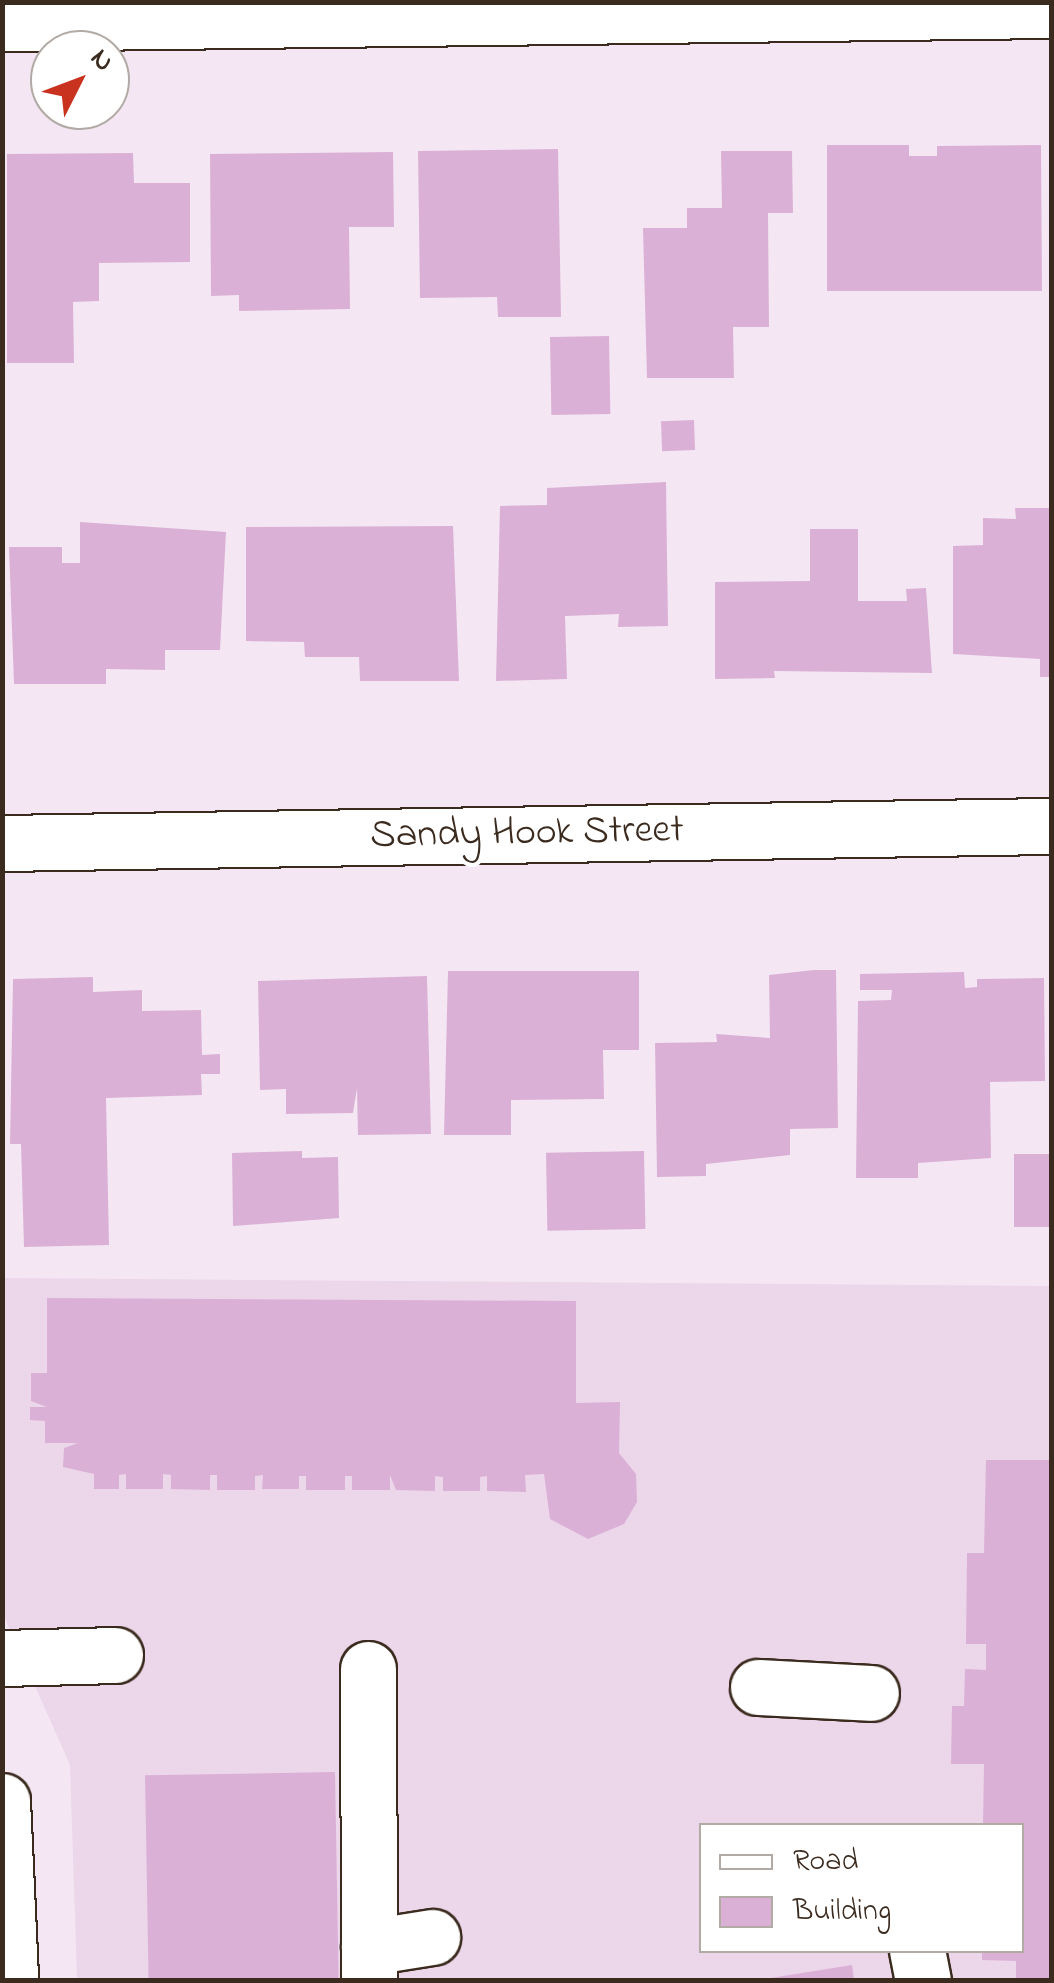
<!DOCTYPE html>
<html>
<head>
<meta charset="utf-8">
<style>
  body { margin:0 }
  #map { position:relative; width:1054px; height:1983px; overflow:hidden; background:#f4e7f3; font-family:"Indie Flower",sans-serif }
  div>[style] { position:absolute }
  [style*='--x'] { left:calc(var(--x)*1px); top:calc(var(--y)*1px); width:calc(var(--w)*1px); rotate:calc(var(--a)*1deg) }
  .built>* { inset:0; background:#ecd6ea }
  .building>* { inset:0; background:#dbb0d6; transform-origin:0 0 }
  .roads { filter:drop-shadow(2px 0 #3b2a1e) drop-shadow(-2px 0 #3b2a1e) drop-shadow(0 2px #3b2a1e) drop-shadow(0 -2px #3b2a1e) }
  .minor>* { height:55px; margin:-27.5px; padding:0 27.5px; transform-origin:27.5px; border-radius:27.5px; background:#fff }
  span { translate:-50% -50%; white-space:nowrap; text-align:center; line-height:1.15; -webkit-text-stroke:8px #fff; paint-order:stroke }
  .street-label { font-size:40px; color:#3b2a1e }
  .frame { position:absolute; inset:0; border:5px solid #3b2a1e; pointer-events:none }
  .legend { position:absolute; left:699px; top:1823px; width:325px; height:130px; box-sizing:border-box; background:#fff; border:2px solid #b1aaa5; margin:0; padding:12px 18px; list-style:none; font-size:30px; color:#3b2a1e }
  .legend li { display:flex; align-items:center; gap:20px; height:50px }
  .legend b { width:50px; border:2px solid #b1aaa5 }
  .north { position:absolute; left:30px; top:30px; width:100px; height:100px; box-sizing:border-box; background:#fff; border:2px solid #b1aaa5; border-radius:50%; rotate:48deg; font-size:28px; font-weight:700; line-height:40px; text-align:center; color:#3b2a1e }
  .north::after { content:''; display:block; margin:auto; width:35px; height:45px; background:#c8321e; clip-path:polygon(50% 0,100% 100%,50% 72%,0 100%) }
</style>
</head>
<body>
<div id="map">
  <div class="built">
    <div style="clip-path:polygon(evenodd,2px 1278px,1051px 1286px,1051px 1980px,77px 1980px,70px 1765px,3px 1614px,2px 1278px,702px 1826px,1022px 1826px,1022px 1950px,702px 1950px,702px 1826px)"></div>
  </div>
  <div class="building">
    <div style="clip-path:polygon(827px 145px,909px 145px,909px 156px,937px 156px,937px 146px,1041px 145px,1042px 291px,827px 291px)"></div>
    <div style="clip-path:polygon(558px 149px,561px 317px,498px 317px,497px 297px,420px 298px,418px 151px)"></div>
    <div style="clip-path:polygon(721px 151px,792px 151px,793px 213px,768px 213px,769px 327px,733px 327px,734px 378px,647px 378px,643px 228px,687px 228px,687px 208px,722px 208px)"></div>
    <div style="clip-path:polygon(393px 152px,394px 227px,349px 227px,350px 309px,239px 311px,239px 295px,211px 296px,210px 154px)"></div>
    <div style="clip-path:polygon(133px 153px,134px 183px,190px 183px,190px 262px,99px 263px,99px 301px,73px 302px,74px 363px,7px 363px,7px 154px)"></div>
    <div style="left:609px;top:336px;width:78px;height:59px;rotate:89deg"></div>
    <div style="left:694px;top:420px;width:30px;height:33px;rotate:88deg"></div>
    <div style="clip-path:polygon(666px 482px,668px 626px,618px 627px,619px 614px,565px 616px,567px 679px,496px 681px,500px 506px,547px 505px,547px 488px)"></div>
    <div style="clip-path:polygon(1015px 508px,1052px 508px,1052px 677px,1040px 677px,1040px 659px,953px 654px,953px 546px,983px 545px,983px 518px,1016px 519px)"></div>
    <div style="clip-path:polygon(80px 522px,226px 532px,220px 650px,165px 650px,165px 670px,106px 669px,106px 684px,14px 684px,9px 547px,62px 547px,62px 563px,80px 563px)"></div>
    <div style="clip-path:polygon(453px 526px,459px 681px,360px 681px,359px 657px,305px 657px,304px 642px,246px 641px,246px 527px)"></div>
    <div style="clip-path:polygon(810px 529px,858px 529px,858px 601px,907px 601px,906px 589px,926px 588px,932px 673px,774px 671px,775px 678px,715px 679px,715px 582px,810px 581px)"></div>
    <div style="clip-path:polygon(814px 970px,836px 970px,838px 1128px,790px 1129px,790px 1155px,706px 1164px,706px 1176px,657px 1177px,655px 1043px,717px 1042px,716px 1034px,770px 1038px,769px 975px)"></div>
    <div style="clip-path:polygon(448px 971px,639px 971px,639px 1050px,603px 1050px,604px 1099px,511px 1100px,511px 1135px,444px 1135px)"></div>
    <div style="clip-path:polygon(964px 972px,965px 988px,977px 987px,977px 979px,1044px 978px,1045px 1081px,990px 1082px,991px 1158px,918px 1163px,918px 1178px,856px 1178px,858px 1001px,891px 1000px,892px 990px,860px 990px,860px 974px)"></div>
    <div style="clip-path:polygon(427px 976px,431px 1134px,358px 1135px,357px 1088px,353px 1113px,286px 1114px,286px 1089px,260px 1090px,258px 981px)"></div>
    <div style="clip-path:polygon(93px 977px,93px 992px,142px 990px,142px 1011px,201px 1010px,202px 1055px,220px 1054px,220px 1074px,201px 1074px,202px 1095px,106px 1098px,109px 1245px,24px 1247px,21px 1144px,10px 1144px,13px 979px)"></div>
    <div style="clip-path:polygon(302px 1151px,302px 1158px,338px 1157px,339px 1218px,233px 1226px,232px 1153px)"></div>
    <div style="left:644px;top:1151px;width:78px;height:98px;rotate:89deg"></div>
    <div style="left:1014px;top:1154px;width:38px;height:73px"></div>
    <div style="clip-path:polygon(47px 1298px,576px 1301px,576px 1403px,620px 1402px,619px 1453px,636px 1474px,637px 1502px,624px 1524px,588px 1539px,550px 1519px,544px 1474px,525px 1475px,526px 1492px,487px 1491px,487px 1476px,480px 1477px,480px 1491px,443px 1491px,443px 1477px,435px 1476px,435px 1491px,396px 1490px,390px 1475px,390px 1490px,352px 1490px,352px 1476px,345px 1476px,345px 1490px,306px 1490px,306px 1476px,299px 1476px,299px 1489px,262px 1489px,263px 1475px,255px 1476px,255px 1490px,217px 1490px,217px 1475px,210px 1475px,210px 1490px,171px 1489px,171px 1475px,163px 1474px,163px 1489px,126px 1489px,126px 1474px,119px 1475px,119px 1489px,94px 1489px,94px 1474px,63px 1467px,64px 1448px,78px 1443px,45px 1443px,45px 1421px,30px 1420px,30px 1407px,47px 1407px,31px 1401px,31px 1373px,47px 1373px)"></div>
    <div style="clip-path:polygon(986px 1460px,1052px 1460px,1052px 1980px,1016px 1980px,1016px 1961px,982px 1960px,982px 1950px,1022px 1950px,1022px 1826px,983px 1826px,984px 1764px,951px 1764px,952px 1706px,964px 1706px,965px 1669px,986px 1670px,986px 1644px,966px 1644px,967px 1553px,984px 1553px)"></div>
    <div style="left:335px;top:1772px;width:208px;height:190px;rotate:89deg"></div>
    <div style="clip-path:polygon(852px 1965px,854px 1980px,771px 1980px,771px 1978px)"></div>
  </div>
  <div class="roads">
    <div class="minor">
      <div style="--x:2;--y:23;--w:1050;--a:-0.71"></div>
      <div style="--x:2;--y:843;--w:1050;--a:-0.93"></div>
      <div style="--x:2;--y:1658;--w:113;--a:-1.5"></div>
      <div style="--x:368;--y:1669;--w:311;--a:89.8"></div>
      <div style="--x:758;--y:1687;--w:113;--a:3"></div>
      <div style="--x:2;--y:1801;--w:179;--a:87.4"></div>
      <div style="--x:369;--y:1947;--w:64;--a:-9"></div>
      <div style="--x:917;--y:1950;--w:31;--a:79"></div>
    </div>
  </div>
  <div class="street-label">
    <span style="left:527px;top:834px;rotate:-1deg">Sandy Hook Street</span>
  </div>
  <div class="frame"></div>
  <ul class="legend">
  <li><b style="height:12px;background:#fff"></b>Road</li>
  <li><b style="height:28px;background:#dbb0d6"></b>Building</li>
  </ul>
  <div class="north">N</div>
</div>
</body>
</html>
